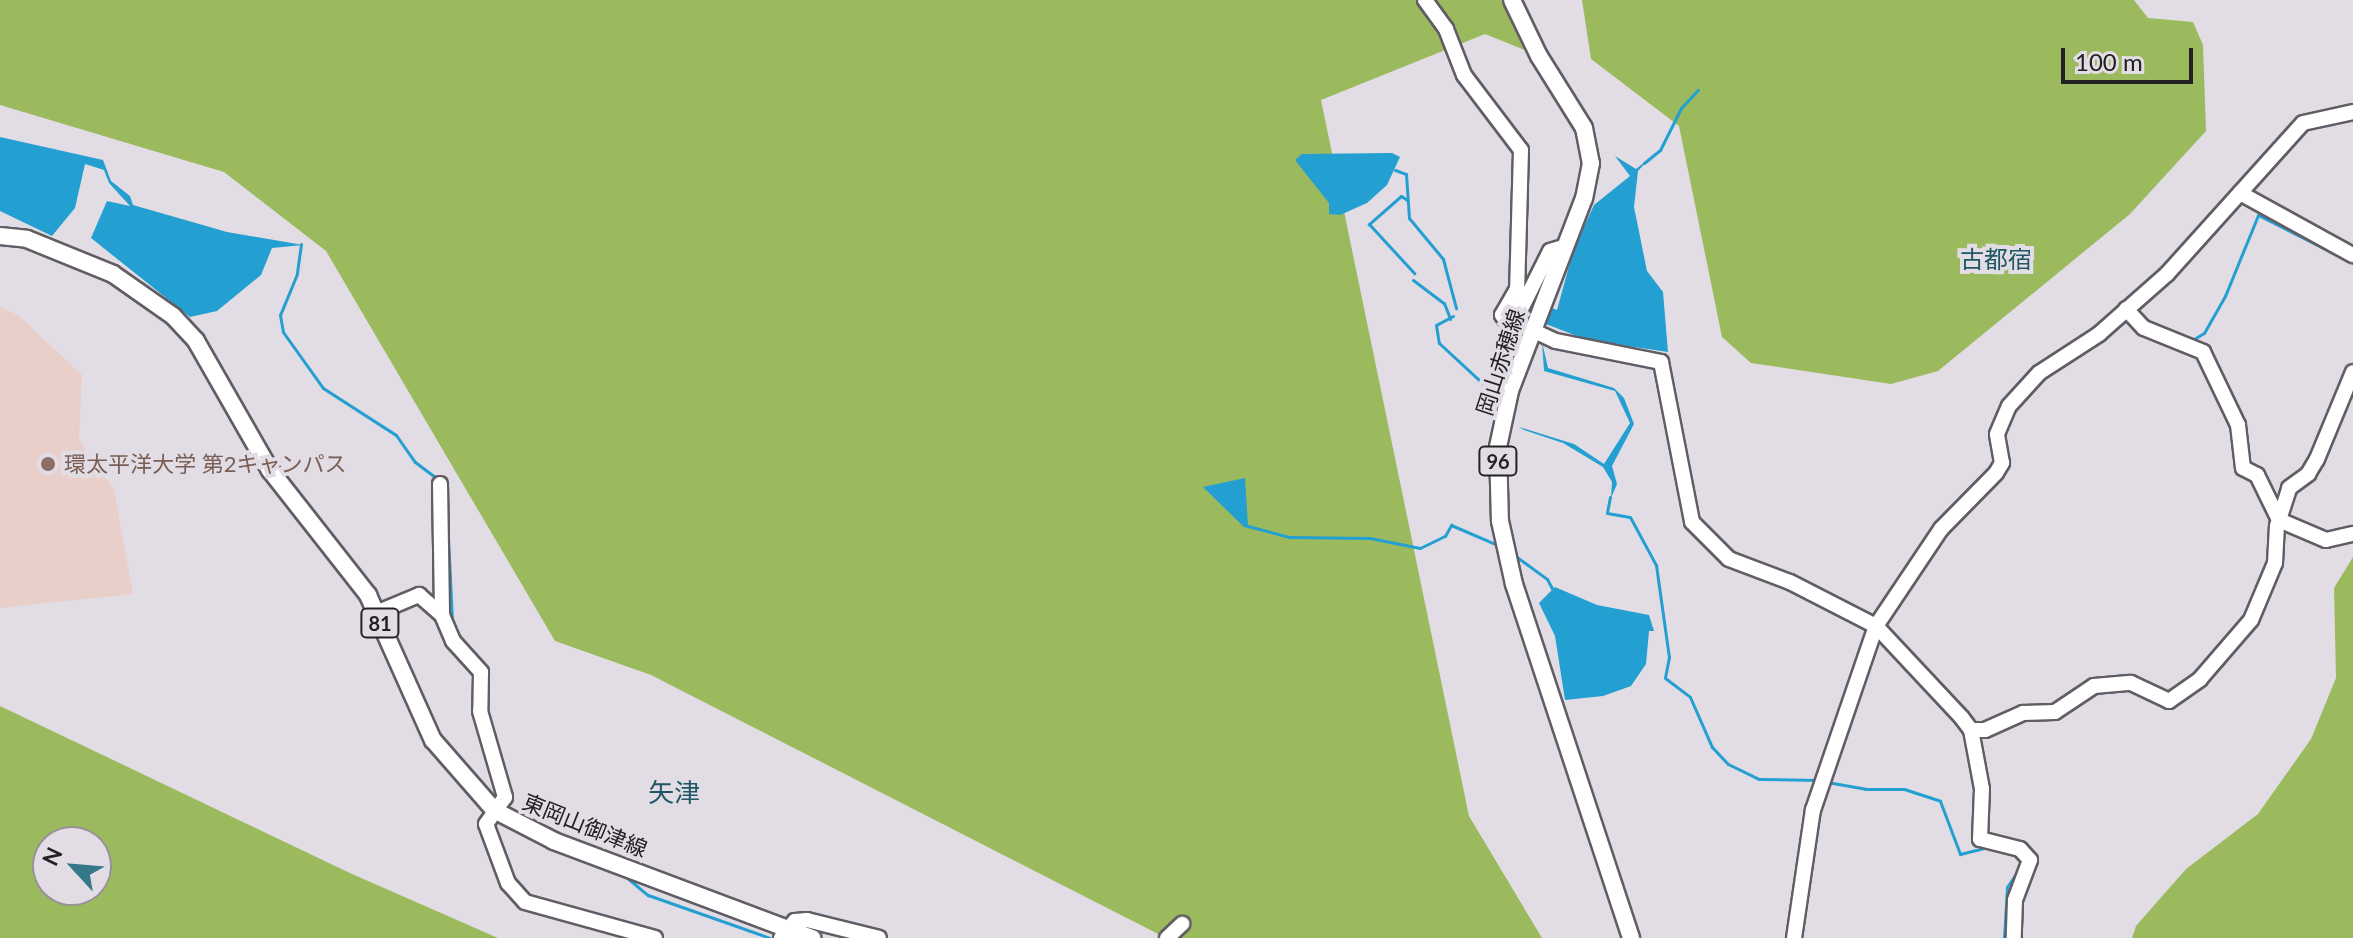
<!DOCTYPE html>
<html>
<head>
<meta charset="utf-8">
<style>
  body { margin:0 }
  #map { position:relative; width:2353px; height:938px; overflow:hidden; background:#e2dde5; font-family:Lato,"Noto Sans JP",sans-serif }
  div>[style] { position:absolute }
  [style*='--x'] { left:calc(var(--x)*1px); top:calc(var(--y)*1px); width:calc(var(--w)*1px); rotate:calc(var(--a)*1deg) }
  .education>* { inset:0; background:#e9cfca }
  .forest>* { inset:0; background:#9bba5e }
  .water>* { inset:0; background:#239fd1 }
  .stream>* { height:3px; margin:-1.5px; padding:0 1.5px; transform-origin:1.5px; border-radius:1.5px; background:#239fd1 }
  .roads { filter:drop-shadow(2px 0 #615d64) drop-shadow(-2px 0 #615d64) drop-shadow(0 2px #615d64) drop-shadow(0 -2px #615d64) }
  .minor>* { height:14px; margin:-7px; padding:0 7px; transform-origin:7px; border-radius:7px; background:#fff }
  .major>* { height:16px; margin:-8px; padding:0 8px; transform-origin:8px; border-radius:8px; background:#fff }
  .dots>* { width:22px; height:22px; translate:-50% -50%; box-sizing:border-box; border:4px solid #e2dde5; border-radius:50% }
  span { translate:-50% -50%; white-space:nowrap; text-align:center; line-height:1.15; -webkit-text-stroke:8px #e2dde5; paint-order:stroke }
  .shield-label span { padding:2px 6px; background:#e2dde5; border:2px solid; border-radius:6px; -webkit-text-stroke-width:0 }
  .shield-label { font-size:20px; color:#232124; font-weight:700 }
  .street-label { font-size:22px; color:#232124 }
  .education-label { font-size:22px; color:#785e54 }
  .left { translate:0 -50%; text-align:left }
  .neighbourhood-label { font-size:24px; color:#215764 }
  .quarter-label { font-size:26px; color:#215764 }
  .north { position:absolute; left:32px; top:826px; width:80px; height:80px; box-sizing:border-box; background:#e2dde5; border:2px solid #969298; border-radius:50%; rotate:296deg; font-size:22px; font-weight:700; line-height:32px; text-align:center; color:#232124 }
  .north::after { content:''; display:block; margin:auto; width:28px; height:36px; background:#357888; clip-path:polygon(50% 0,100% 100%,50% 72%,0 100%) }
  .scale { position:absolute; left:2061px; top:48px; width:132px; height:36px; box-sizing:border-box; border:4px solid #232124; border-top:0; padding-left:10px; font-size:24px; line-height:28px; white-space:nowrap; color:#232124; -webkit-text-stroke:6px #e2dde5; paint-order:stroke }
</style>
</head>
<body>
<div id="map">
  <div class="education">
    <div style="clip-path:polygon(0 307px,18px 315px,82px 375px,79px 440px,114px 489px,133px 594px,0 608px)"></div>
  </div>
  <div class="forest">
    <div style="clip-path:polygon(0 0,1507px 0,1527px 51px,1485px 34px,1321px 100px,1469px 816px,1542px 938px,1166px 938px,651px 675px,555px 641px,326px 251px,224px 172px,0 105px)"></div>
    <div style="clip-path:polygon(1582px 0,2134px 0,2148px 18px,2193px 22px,2203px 45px,2206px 131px,2130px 214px,1938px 371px,1891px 384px,1751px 363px,1722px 337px,1679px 126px,1591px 59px)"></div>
    <div style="clip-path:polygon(2353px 557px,2353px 938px,2132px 938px,2136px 926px,2186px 869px,2258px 814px,2311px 739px,2336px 678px,2334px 588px)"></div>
    <div style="clip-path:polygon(evenodd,0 706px,352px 874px,498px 938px,0 938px,0 706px,48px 842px,96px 842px,96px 890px,48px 890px,48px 842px)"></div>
  </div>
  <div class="water">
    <div style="clip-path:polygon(0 137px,103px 160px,111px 181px,130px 196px,133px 205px,227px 232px,303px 245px,272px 248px,261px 275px,217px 311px,190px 317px,91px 238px,107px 201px,130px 206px,109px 183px,104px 170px,85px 164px,75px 208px,52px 236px,0 211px)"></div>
    <div style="clip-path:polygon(1392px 153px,1400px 157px,1387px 185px,1367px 203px,1340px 215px,1329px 214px,1329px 203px,1295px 160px,1302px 154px)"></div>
    <div style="clip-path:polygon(1615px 156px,1636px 169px,1650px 158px,1638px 171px,1634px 207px,1647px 271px,1663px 292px,1668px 352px,1587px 340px,1546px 324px,1552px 308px,1557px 310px,1574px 248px,1594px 205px,1630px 176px)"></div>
    <div style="clip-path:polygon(1542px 342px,1548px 368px,1614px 388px,1624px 398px,1634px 424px,1612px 466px,1617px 484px,1611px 498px,1612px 482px,1603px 467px,1563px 443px,1524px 430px,1519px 427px,1574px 444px,1604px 464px,1630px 423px,1615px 391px,1544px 371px)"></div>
    <div style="clip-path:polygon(1245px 478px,1248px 526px,1244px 527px,1203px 487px)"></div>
    <div style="clip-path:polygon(1555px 587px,1597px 605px,1649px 615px,1654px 631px,1649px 631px,1646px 664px,1631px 686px,1603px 696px,1565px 700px,1555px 636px,1539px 603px)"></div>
  </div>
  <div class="stream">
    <div style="--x:1644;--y:163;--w:21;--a:-39"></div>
    <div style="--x:1660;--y:150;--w:47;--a:-63.4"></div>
    <div style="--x:1681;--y:108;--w:25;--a:-47"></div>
    <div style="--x:1395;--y:170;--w:12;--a:20"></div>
    <div style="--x:1406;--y:174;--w:44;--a:86.1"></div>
    <div style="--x:1409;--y:218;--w:53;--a:50.3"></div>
    <div style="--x:1443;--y:259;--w:51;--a:75.1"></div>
    <div style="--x:1407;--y:200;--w:7;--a:-146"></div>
    <div style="--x:1401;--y:196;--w:43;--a:138.8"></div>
    <div style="--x:1369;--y:224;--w:67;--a:47.4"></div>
    <div style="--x:301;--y:244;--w:30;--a:98"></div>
    <div style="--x:297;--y:274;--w:44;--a:112.5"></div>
    <div style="--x:280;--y:315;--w:17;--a:80"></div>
    <div style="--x:283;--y:332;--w:69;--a:54.5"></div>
    <div style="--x:323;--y:388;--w:87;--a:32.8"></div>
    <div style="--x:396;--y:435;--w:33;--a:55"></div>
    <div style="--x:415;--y:462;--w:30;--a:37"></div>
    <div style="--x:1413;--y:280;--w:39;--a:37"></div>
    <div style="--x:1444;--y:303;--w:17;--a:69"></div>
    <div style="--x:1453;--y:316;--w:19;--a:152"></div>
    <div style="--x:1436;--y:325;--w:18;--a:81"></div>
    <div style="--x:1439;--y:343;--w:69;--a:42.7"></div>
    <div style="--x:2191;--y:341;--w:15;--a:-32"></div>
    <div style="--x:2204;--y:333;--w:43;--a:-60.4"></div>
    <div style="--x:2225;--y:296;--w:87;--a:-67.8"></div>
    <div style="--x:2258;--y:215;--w:106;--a:26.8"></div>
    <div style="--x:446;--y:494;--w:128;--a:87.3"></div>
    <div style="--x:1610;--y:497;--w:16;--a:101"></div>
    <div style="--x:1607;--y:513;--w:23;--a:10"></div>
    <div style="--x:1630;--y:517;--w:55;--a:61.6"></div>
    <div style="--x:1656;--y:565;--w:93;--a:82"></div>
    <div style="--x:1669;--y:657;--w:21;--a:101"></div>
    <div style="--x:1665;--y:678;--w:31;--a:37"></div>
    <div style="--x:1690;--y:697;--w:55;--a:66.3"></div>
    <div style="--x:1712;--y:747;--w:23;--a:47"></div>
    <div style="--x:1728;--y:764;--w:34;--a:26"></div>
    <div style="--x:1759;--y:779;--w:60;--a:1"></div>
    <div style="--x:1244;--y:525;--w:47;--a:14.9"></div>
    <div style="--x:1289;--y:537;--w:81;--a:0.7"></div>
    <div style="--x:1370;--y:538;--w:51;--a:11.3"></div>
    <div style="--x:1420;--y:548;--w:28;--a:-26"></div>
    <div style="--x:1445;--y:536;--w:13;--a:-61"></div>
    <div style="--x:1451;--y:525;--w:51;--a:23.1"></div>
    <div style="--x:1514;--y:555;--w:41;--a:36"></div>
    <div style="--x:1547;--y:579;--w:15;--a:62"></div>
    <div style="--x:487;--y:697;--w:24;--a:-88"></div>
    <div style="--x:1827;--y:782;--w:39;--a:10"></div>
    <div style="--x:1865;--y:789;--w:39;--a:0"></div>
    <div style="--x:1904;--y:789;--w:38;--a:18"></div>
    <div style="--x:1940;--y:801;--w:57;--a:69.3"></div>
    <div style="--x:1960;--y:854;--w:30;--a:-14"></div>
    <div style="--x:540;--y:825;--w:36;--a:24"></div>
    <div style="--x:625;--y:876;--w:30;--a:40"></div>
    <div style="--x:648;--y:895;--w:129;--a:19.4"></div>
    <div style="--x:2004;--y:938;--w:51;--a:-86.6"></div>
    <div style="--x:2007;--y:887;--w:27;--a:-56"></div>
  </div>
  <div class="roads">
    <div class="minor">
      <div style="--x:1425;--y:0;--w:36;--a:54"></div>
      <div style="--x:1446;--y:29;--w:49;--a:68.6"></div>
      <div style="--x:1464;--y:75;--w:94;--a:52.8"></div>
      <div style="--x:1521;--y:150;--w:139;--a:91.6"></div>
      <div style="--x:1517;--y:289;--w:30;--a:120"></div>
      <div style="--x:1502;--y:315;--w:5;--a:53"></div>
      <div style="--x:1505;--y:319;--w:15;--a:-23"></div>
      <div style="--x:1519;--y:313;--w:69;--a:-63.4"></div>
      <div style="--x:1550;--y:251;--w:14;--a:-17"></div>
      <div style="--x:2240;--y:193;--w:129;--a:28.8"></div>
      <div style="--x:2126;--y:309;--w:26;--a:47"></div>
      <div style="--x:2144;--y:328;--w:64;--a:22.1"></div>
      <div style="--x:2203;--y:352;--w:81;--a:64.4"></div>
      <div style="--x:2238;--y:425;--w:43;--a:83.4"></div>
      <div style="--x:2243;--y:468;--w:16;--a:27"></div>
      <div style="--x:2257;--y:475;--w:50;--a:63.9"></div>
      <div style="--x:2279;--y:520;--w:51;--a:23.1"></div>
      <div style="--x:2326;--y:540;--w:28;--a:-13"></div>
      <div style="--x:1532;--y:330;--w:26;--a:25"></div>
      <div style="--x:1556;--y:341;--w:107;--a:11.3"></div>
      <div style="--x:1661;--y:362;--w:163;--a:79"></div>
      <div style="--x:1692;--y:522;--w:52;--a:45"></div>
      <div style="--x:1729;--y:559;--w:65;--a:20.7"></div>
      <div style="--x:1790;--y:582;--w:97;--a:27.1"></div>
      <div style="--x:1876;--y:626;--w:126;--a:46.9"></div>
      <div style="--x:1962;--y:718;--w:15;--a:53"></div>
      <div style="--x:1971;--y:730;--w:60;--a:79.4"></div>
      <div style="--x:1982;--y:789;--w:50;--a:92.3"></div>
      <div style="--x:1980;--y:839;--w:41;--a:14"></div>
      <div style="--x:2020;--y:849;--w:15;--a:48"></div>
      <div style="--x:2030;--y:860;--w:43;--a:110.6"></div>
      <div style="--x:2015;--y:900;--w:38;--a:92"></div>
      <div style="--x:440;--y:484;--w:131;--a:89.1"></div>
      <div style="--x:442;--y:615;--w:28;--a:67"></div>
      <div style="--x:453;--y:641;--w:42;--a:47.9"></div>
      <div style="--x:481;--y:672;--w:39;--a:91"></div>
      <div style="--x:480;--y:711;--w:90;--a:73.8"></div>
      <div style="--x:505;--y:797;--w:33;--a:125"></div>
      <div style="--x:486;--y:824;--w:63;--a:69.6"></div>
      <div style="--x:508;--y:883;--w:25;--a:48"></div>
      <div style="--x:525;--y:902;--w:135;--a:15.5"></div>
      <div style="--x:376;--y:613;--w:47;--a:-22.7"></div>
      <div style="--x:419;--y:595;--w:30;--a:41"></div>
      <div style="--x:1971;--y:730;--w:14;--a:0"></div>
      <div style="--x:1985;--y:730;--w:42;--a:-24.1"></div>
      <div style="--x:2023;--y:713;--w:32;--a:-2"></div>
      <div style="--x:2055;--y:712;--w:47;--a:-33.7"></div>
      <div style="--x:2094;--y:686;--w:37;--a:-5"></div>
      <div style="--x:2131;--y:683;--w:42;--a:25.3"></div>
      <div style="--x:2169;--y:701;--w:38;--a:-35"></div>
      <div style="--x:2200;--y:679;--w:78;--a:-49.2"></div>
      <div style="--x:2251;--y:620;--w:62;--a:-67.2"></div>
      <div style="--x:2275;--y:563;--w:37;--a:-87"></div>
      <div style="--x:2277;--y:526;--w:40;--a:-72"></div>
      <div style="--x:2289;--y:488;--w:24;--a:-36"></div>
      <div style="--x:2308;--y:474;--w:17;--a:-59"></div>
      <div style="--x:2317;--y:459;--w:94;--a:-67.5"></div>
      <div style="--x:781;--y:938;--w:22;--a:-51"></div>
      <div style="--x:795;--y:921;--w:12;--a:-5"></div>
      <div style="--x:807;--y:920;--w:74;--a:14"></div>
      <div style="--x:1167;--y:938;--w:21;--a:-43"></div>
      <div style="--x:1794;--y:938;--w:129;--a:-81.6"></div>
      <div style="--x:1813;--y:810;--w:194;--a:-71.1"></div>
      <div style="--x:1876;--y:626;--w:117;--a:-56.2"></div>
      <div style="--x:1941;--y:529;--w:78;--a:-45.5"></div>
      <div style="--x:1996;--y:473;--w:12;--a:-59"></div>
      <div style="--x:2002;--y:463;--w:29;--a:-100"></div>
      <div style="--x:1997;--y:434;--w:30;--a:-67"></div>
      <div style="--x:2009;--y:406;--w:45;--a:-47.7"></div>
      <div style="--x:2039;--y:373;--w:72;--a:-33"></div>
      <div style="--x:2099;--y:334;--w:91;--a:-41.4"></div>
      <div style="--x:2167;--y:274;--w:203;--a:-48"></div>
      <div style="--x:2303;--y:123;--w:51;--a:-12.4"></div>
    </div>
    <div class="major">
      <div style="--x:1512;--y:0;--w:62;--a:64.3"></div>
      <div style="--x:1539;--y:56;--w:85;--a:58"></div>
      <div style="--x:1584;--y:128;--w:36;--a:79"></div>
      <div style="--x:1591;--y:163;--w:36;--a:101"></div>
      <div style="--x:1584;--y:198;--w:207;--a:111"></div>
      <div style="--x:1510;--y:391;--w:57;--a:102.1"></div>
      <div style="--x:1498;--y:447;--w:74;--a:88.5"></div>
      <div style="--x:1500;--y:521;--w:65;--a:77.5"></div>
      <div style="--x:1514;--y:584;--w:373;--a:71.7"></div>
      <div style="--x:0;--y:236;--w:27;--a:6"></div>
      <div style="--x:27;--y:239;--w:93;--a:22.1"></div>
      <div style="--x:113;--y:274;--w:73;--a:35"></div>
      <div style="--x:173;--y:316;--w:34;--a:47"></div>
      <div style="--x:196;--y:341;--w:149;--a:60.2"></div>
      <div style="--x:270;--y:470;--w:159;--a:51.9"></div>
      <div style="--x:368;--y:595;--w:159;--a:65.9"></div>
      <div style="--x:433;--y:740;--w:93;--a:48.9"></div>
      <div style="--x:494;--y:810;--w:68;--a:27.3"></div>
      <div style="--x:554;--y:841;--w:276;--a:20.6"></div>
    </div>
  </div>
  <div class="dots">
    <div style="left:48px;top:464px;background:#8d6e63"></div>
  </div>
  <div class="shield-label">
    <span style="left:1498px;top:461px">96</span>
    <span style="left:380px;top:623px">81</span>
  </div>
  <div class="street-label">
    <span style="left:1500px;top:362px;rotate:-72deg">岡山赤穂線</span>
    <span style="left:585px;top:825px;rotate:22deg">東岡山御津線</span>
  </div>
  <div class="education-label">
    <span class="left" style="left:64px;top:464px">環太平洋大学 第2キャンパス</span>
  </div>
  <div class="neighbourhood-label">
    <span style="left:1996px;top:259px">古都宿</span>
  </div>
  <div class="quarter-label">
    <span style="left:674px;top:793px">矢津</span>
  </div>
  <div class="north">N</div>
  <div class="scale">100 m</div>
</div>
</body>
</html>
